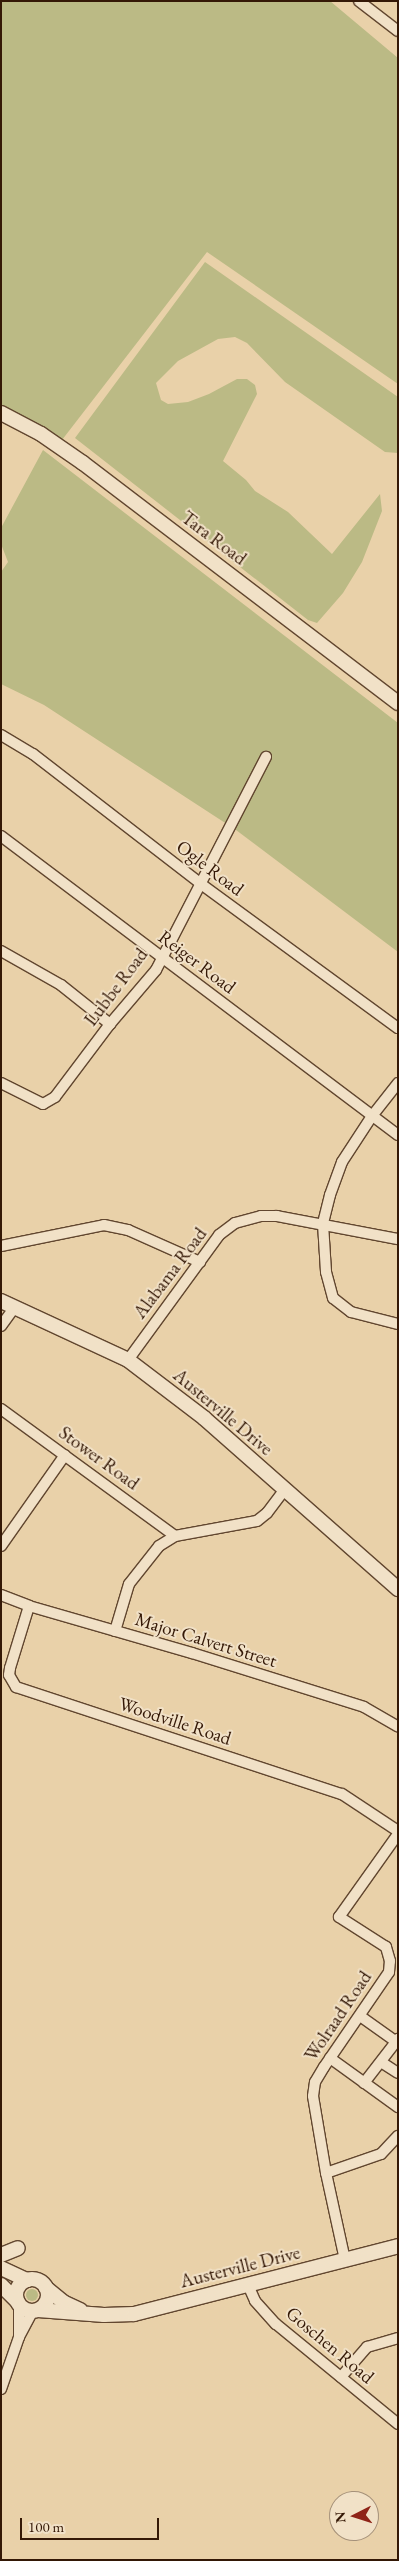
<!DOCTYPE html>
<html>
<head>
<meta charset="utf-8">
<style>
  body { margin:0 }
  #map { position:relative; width:399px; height:2561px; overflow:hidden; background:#e9d1a9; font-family:"EB Garamond",serif }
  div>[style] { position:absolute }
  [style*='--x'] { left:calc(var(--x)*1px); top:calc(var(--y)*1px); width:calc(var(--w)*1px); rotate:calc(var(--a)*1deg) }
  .green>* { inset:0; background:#bbba85 }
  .round { border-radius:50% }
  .roads { filter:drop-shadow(1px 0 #61462f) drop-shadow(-1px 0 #61462f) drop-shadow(0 1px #61462f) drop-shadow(0 -1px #61462f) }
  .street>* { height:10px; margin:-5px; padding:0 5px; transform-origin:5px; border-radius:5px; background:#f1e1c7 }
  .secondary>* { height:14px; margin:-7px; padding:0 7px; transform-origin:7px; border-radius:7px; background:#f1e1c7 }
  .secondary>.ring { margin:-7px; padding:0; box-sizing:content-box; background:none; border:14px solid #f1e1c7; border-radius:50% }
  span { translate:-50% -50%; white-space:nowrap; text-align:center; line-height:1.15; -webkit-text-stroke:4px #f1e1c7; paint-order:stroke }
  .street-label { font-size:19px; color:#341806 }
  .frame { position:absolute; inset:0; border:2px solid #341806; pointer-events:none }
  .north { position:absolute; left:329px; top:2491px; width:50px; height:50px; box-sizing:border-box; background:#f1e1c7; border:1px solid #a5917a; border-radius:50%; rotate:265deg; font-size:14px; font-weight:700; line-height:20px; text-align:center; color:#341806 }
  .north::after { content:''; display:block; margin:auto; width:18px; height:22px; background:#8f2418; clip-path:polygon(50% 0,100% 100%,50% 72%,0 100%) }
  .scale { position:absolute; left:20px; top:2518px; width:139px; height:22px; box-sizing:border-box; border:2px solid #341806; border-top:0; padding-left:6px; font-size:15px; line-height:18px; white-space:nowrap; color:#341806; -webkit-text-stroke:4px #f1e1c7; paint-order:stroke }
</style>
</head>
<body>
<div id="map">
  <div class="green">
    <div style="clip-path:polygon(1px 1px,330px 1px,398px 58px,398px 384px,207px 252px,62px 440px,1px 410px)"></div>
    <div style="clip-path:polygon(205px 262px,398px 397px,398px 453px,385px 452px,285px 382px,247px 343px,235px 337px,218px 339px,178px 361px,156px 383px,161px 400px,168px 404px,188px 402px,209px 394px,237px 379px,247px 379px,255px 385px,257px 394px,223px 461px,246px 480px,255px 491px,288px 512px,332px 554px,380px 494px,382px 511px,362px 562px,343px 593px,317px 623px,308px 620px,75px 438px)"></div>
    <div style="clip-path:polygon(43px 450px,398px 723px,398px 952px,236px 830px,44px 705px,1px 684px,1px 572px,8px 562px,1px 544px,1px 528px)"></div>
    <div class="round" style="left:26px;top:2289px;width:12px;height:12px"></div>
  </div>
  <div class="roads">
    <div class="street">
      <div style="--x:359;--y:1;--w:49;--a:37.6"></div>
      <div style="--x:1;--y:735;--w:37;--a:31"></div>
      <div style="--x:33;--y:754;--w:212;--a:37.7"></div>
      <div style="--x:201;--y:884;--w:244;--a:36.2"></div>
      <div style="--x:1;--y:836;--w:497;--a:37"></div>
      <div style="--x:1;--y:951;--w:69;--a:29.5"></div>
      <div style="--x:61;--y:985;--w:63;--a:38.5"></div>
      <div style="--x:1;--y:1083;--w:47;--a:26.6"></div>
      <div style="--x:43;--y:1104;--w:14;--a:-30"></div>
      <div style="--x:55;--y:1097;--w:91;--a:-53"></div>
      <div style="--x:110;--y:1024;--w:71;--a:-49.6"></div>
      <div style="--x:156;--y:970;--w:240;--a:-62.7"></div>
      <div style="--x:398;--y:1083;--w:42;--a:128.2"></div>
      <div style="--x:372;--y:1116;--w:55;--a:123.1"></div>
      <div style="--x:342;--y:1162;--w:35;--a:110"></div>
      <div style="--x:330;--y:1195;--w:30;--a:104"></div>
      <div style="--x:323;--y:1224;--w:48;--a:86.4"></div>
      <div style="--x:326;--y:1272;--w:27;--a:75"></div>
      <div style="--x:333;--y:1298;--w:23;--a:38"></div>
      <div style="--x:351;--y:1312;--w:49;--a:14.3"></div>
      <div style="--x:1;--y:1246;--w:105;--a:-11.5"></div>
      <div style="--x:104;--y:1225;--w:25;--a:12"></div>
      <div style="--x:128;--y:1230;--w:79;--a:24"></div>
      <div style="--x:1;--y:1326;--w:24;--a:-54"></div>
      <div style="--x:128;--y:1360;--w:155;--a:-53.9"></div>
      <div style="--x:219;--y:1235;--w:20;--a:-37"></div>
      <div style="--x:235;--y:1223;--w:27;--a:-15"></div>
      <div style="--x:261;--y:1216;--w:16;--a:0"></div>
      <div style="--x:277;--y:1216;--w:123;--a:10.8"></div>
      <div style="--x:1;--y:1409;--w:215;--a:36.1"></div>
      <div style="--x:1;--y:1546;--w:111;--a:-54.9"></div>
      <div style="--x:1;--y:1595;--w:30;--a:21"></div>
      <div style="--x:29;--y:1606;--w:170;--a:16.1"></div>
      <div style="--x:192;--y:1653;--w:180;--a:17.4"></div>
      <div style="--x:364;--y:1707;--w:39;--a:30"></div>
      <div style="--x:29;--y:1606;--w:65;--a:107"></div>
      <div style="--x:10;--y:1668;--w:7;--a:98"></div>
      <div style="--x:9;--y:1675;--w:14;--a:60"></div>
      <div style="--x:16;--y:1687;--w:343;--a:18.2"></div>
      <div style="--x:342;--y:1794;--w:67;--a:33.5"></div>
      <div style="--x:115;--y:1631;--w:49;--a:-73.4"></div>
      <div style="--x:129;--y:1584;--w:48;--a:-51.7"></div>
      <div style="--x:159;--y:1546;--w:19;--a:-32"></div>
      <div style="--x:175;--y:1536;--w:83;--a:-10.4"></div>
      <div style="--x:257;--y:1521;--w:13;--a:-39"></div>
      <div style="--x:267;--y:1513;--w:30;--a:-53"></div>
      <div style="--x:360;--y:2016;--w:47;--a:35.4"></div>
      <div style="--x:330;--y:2058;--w:84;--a:35.8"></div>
      <div style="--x:381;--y:2062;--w:20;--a:33"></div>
      <div style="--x:364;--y:2083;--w:56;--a:-52.3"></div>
      <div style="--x:326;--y:2173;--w:58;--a:-19.1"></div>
      <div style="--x:381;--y:2154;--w:25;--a:-47"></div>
      <div style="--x:345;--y:2260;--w:89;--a:-102.3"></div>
      <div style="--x:326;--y:2173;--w:78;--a:-99.6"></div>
      <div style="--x:313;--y:2096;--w:14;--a:-82"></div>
      <div style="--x:315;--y:2082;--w:17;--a:-59"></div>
      <div style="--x:324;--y:2067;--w:115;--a:-55.6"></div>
      <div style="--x:389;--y:1972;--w:11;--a:-85"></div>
      <div style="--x:390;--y:1961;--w:15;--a:-106"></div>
      <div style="--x:386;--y:1947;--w:56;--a:-147.4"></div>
      <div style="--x:339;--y:1917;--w:102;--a:-54.6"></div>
      <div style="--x:248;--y:2285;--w:17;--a:66"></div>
      <div style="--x:255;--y:2301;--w:31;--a:48"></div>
      <div style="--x:276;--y:2324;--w:158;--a:39.3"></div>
      <div style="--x:19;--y:2304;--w:33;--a:90"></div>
      <div style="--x:341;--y:2377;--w:40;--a:-49"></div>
      <div style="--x:367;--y:2347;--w:32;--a:-16"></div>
      <div style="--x:1;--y:2389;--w:55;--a:-70.9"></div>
      <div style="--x:19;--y:2337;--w:30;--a:-62"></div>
    </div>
    <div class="secondary">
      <div style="--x:1;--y:413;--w:45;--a:27.7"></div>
      <div style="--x:41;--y:434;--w:51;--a:34.6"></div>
      <div style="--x:83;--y:463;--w:396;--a:37.3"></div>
      <div style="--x:1;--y:1301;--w:140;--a:24.9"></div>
      <div style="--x:128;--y:1360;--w:96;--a:37.3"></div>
      <div style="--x:204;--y:1418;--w:259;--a:41.4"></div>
      <div style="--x:1;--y:2255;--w:18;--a:-22"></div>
      <div style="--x:1;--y:2268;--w:29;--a:25"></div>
      <div class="ring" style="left:16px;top:2279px;width:18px;height:18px"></div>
      <div style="--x:1;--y:2285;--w:23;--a:45"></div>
      <div style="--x:46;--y:2288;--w:22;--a:39"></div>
      <div style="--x:63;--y:2302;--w:19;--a:25"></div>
      <div style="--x:38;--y:2310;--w:66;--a:4.3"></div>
      <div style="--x:104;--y:2315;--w:30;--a:-2"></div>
      <div style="--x:134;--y:2314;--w:273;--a:-14.4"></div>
    </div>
  </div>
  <div class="street-label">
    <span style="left:214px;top:538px;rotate:37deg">Tara Road</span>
    <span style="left:210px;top:868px;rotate:37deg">Ogle Road</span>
    <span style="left:197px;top:962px;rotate:37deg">Reiger Road</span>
    <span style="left:116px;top:987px;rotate:-53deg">Lubbe Road</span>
    <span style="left:170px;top:1273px;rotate:-53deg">Alabama Road</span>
    <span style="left:223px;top:1412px;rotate:40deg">Austerville Drive</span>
    <span style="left:99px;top:1458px;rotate:36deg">Stower Road</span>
    <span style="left:206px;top:1640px;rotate:17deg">Major Calvert Street</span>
    <span style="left:175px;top:1721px;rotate:18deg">Woodville Road</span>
    <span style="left:338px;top:2016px;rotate:-56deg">Wolraad Road</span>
    <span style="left:240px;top:2267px;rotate:-14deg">Austerville Drive</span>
    <span style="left:330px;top:2345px;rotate:40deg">Goschen Road</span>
  </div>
  <div class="frame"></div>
  <div class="north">N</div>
  <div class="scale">100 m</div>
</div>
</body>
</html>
